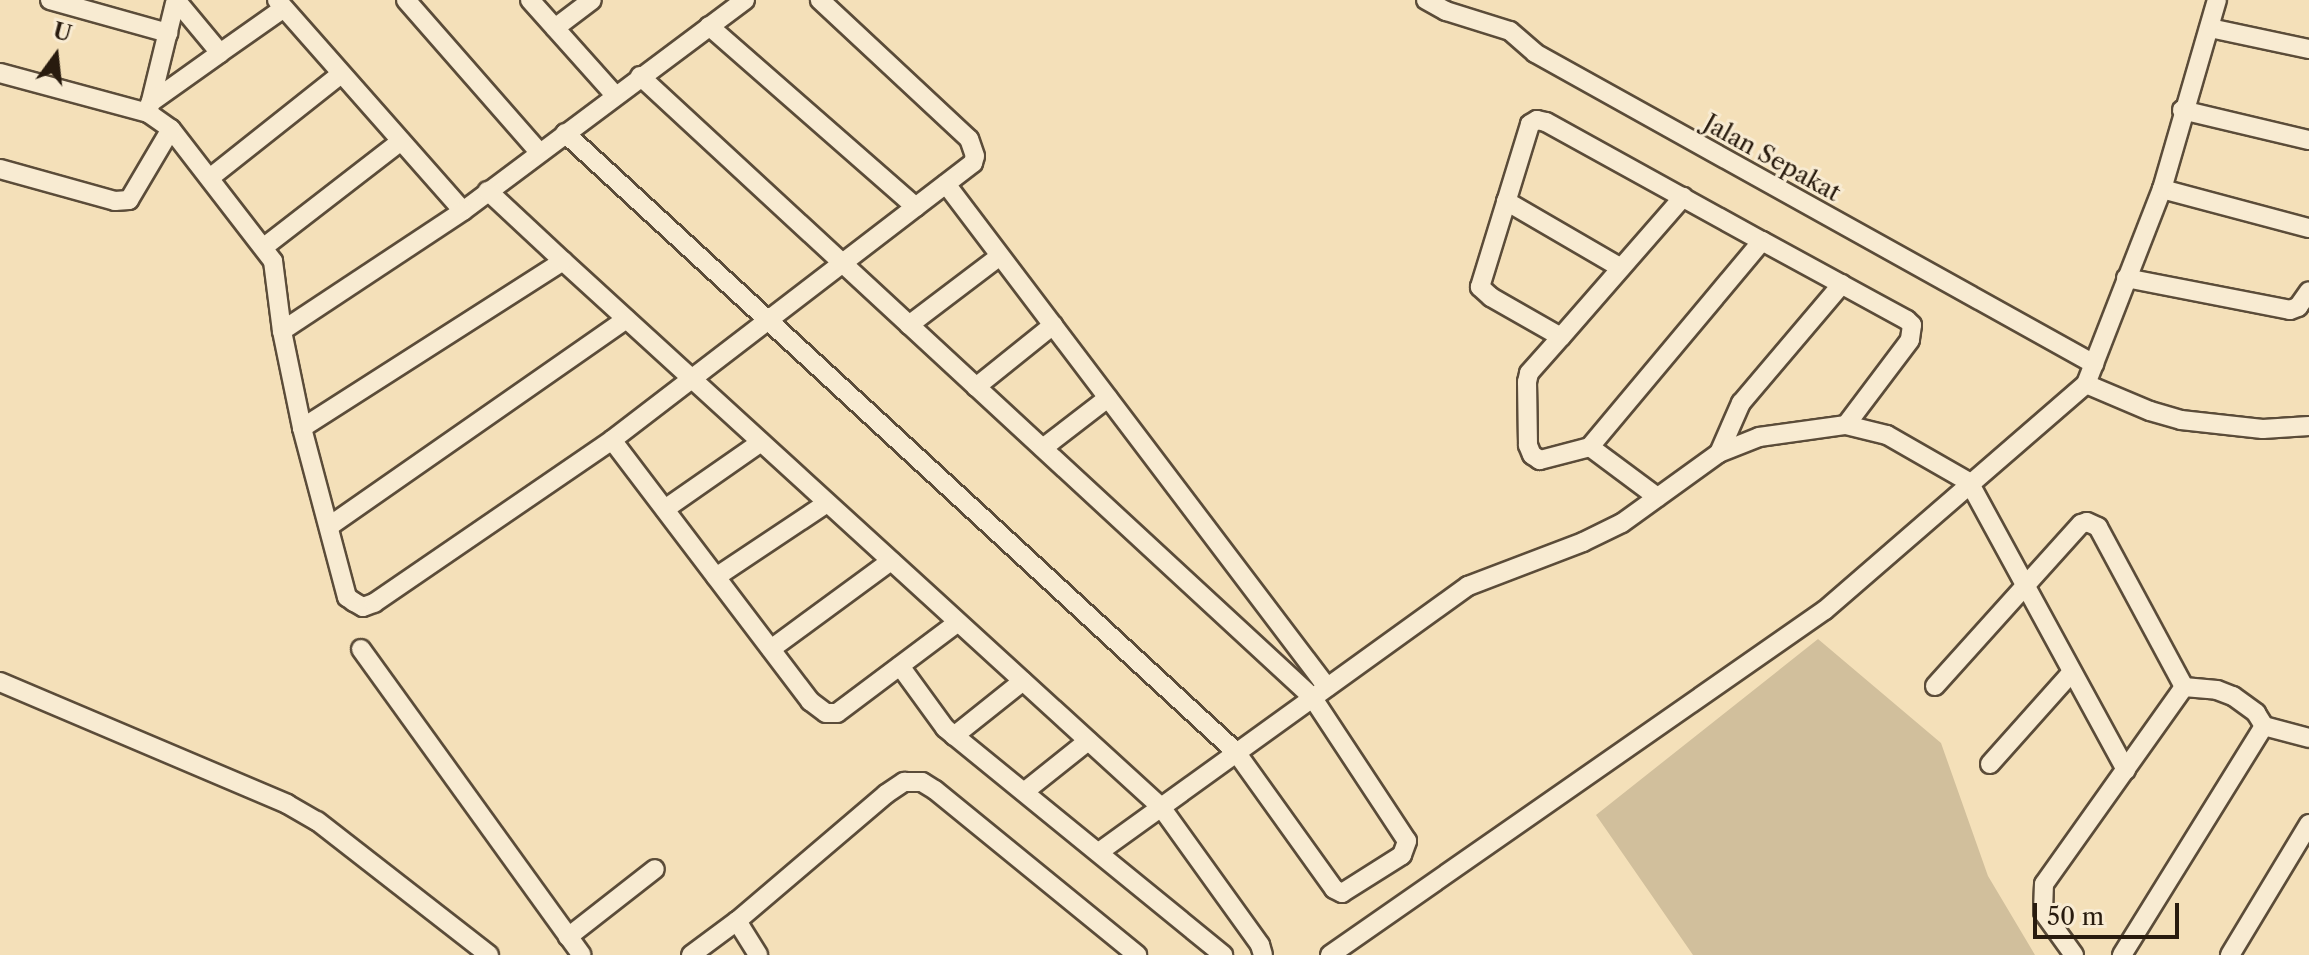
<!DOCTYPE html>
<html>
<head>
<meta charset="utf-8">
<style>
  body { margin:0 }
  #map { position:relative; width:2309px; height:955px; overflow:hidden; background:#f4e0b9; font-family:"Libre Caslon Text",serif }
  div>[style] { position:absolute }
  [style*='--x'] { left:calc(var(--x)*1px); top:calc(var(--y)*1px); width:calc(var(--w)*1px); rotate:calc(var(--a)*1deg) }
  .green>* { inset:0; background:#d1bf9c }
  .roads { filter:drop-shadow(2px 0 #5b4c39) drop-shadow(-2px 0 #5b4c39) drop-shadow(0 2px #5b4c39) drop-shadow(0 -2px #5b4c39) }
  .minor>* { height:18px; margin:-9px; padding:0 9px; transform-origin:9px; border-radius:9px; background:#f8ebd2 }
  span { translate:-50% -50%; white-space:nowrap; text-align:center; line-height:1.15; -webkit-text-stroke:6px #f8ebd2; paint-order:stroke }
  .street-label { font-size:24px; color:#281b0e }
  .north { position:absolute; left:16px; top:16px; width:80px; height:80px; -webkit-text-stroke:6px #f8ebd2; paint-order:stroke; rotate:15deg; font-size:22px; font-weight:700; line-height:32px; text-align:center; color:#281b0e }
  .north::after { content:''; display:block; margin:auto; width:28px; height:36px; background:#281b0e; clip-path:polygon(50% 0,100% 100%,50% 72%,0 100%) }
  .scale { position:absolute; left:2033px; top:903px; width:146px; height:36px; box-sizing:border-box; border:4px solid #281b0e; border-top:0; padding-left:10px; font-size:24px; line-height:28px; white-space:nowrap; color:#281b0e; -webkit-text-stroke:6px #f8ebd2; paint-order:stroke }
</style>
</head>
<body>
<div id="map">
  <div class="green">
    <div style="clip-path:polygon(1818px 639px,1941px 743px,1988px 876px,2035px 955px,1693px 955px,1596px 815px)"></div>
  </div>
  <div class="roads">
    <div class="minor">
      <div style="--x:50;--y:0;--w:123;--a:15.6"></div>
      <div style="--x:176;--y:0;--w:69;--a:50.3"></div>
      <div style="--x:220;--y:53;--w:78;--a:-35.1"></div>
      <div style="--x:277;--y:0;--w:281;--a:48.6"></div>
      <div style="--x:406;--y:0;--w:202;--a:48.8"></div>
      <div style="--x:530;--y:0;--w:127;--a:48.2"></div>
      <div style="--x:745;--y:0;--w:352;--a:143.2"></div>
      <div style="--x:463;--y:211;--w:217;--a:146.5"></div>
      <div style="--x:282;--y:331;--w:99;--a:78.3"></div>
      <div style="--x:302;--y:428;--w:175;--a:75.1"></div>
      <div style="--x:347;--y:597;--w:9;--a:36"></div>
      <div style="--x:354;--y:602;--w:10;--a:29"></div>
      <div style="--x:363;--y:607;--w:12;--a:-20"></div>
      <div style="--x:374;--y:603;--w:288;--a:-34.4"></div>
      <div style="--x:612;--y:440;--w:455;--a:-37.5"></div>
      <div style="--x:973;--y:163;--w:7;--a:-74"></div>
      <div style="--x:975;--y:156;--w:18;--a:-109"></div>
      <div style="--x:969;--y:139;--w:204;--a:-137"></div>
      <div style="--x:1426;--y:0;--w:23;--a:29"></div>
      <div style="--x:1446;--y:11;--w:67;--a:17.4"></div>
      <div style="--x:1510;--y:31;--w:33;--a:41"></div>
      <div style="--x:1535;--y:53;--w:640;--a:29.09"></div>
      <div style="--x:709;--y:26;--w:275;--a:41.2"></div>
      <div style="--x:555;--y:28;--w:46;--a:-37.1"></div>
      <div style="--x:2210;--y:28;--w:101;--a:12"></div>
      <div style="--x:0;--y:73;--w:153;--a:15.1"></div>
      <div style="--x:148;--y:113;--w:113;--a:-76.2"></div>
      <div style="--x:150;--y:103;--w:86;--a:-35.5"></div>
      <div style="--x:2182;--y:110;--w:130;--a:13.3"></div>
      <div style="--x:171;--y:129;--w:167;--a:52.3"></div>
      <div style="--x:273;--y:261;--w:71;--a:82.7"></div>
      <div style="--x:565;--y:133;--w:913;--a:42.69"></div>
      <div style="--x:1236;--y:752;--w:168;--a:54.4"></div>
      <div style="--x:1334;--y:889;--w:9;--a:27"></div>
      <div style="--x:1342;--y:893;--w:71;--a:-32.3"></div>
      <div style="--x:1402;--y:855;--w:15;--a:-70"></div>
      <div style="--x:1407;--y:841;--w:173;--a:-123.4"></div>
      <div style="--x:1312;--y:697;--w:915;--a:-137.26"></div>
      <div style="--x:0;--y:169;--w:119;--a:15.5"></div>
      <div style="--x:115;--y:201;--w:14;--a:-4"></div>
      <div style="--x:129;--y:200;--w:82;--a:-59.4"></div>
      <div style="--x:171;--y:129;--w:28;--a:-145"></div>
      <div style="--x:211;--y:177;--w:166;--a:-38.4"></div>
      <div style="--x:946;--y:184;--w:631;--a:52.86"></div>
      <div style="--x:2162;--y:189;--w:152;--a:14.9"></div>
      <div style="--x:1506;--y:201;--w:133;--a:30.2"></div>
      <div style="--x:1762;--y:241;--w:268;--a:129.9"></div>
      <div style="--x:1590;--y:447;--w:52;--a:165.4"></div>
      <div style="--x:1540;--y:460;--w:9;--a:-148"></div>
      <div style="--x:1532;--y:455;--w:11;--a:-112"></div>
      <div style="--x:1528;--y:445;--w:63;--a:-90.9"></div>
      <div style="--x:1527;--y:382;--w:9;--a:-77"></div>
      <div style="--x:1529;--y:373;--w:48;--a:-48.4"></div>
      <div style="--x:1561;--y:337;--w:81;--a:-150.3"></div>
      <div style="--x:1491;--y:297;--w:15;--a:-138"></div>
      <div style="--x:1480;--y:287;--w:170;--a:-72.9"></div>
      <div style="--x:1530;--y:124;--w:8;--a:-30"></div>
      <div style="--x:1537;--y:120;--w:9;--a:13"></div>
      <div style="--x:1546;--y:122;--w:247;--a:28.9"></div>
      <div style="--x:1762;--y:241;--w:165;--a:28.6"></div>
      <div style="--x:1907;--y:320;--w:7;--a:45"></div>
      <div style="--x:1912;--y:325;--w:15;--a:98"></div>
      <div style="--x:1910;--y:340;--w:106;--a:127"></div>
      <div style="--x:264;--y:247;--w:173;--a:-37.7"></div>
      <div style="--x:563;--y:261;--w:810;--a:42.4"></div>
      <div style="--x:1161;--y:807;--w:170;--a:54.3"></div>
      <div style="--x:1260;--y:945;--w:10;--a:73"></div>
      <div style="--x:2126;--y:278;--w:167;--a:11"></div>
      <div style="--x:2290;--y:310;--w:9;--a:-21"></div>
      <div style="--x:2298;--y:307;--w:19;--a:-55"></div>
      <div style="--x:909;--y:325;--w:114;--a:-37.2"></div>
      <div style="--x:1561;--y:337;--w:186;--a:-48.9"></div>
      <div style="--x:2086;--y:384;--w:69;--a:22.9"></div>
      <div style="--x:2150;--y:411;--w:32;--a:16"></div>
      <div style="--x:2181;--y:420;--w:82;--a:6.3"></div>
      <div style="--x:2263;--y:429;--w:46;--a:-3.7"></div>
      <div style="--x:976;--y:387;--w:99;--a:-38.8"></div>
      <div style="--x:302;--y:428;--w:310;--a:-32.6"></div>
      <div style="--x:563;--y:261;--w:103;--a:-137"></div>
      <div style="--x:612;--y:440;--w:328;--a:52.8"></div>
      <div style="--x:810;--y:701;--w:20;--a:37"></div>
      <div style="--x:826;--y:713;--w:11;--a:0"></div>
      <div style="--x:837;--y:713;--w:151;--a:-36.9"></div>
      <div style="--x:1590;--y:447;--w:84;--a:36.7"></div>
      <div style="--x:1043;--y:448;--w:82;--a:-37.6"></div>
      <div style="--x:1719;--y:453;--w:55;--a:-66.3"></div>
      <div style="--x:1741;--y:403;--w:156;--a:-49.7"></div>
      <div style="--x:665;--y:509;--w:117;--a:-34.9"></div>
      <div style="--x:331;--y:525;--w:360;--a:-34.9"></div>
      <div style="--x:716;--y:577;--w:133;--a:-33.7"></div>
      <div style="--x:361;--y:649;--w:377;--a:54.2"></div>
      <div style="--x:771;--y:649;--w:149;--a:-36.3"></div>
      <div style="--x:900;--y:666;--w:77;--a:54"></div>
      <div style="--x:945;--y:728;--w:359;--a:39.2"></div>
      <div style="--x:0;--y:682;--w:312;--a:23"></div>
      <div style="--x:287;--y:804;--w:34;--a:30"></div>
      <div style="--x:317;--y:821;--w:218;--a:37.9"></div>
      <div style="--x:1935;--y:686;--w:218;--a:-48"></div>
      <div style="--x:2081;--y:524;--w:6;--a:-18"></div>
      <div style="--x:2087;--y:522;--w:12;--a:24"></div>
      <div style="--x:2098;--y:527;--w:182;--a:61.7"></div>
      <div style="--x:2184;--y:687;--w:33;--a:5"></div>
      <div style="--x:2217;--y:690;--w:17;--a:21"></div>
      <div style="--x:2233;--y:696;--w:29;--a:36"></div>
      <div style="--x:2256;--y:713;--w:15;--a:58"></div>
      <div style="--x:2264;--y:726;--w:47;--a:14.9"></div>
      <div style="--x:954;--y:736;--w:88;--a:-38.6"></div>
      <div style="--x:1990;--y:764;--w:122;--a:-48.3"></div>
      <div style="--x:1024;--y:792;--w:82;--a:-38.6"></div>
      <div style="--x:1099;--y:852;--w:455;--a:-35.8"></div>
      <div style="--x:1468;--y:586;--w:123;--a:-20.9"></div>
      <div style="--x:1583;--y:542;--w:43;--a:-26"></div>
      <div style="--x:1622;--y:523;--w:120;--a:-35.8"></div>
      <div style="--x:1719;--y:453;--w:43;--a:-21.8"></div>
      <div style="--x:1759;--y:437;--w:88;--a:-7.9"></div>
      <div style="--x:1846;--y:425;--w:42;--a:13.7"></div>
      <div style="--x:1887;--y:435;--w:95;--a:29.8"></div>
      <div style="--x:1969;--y:482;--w:328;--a:61.4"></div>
      <div style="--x:737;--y:921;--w:40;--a:58"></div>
      <div style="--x:568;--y:937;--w:110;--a:-38"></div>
      <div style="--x:691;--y:955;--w:57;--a:-36.5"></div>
      <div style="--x:737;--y:921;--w:196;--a:-40.4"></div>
      <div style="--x:886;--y:794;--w:22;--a:-34"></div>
      <div style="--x:904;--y:782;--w:18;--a:0"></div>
      <div style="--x:922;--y:782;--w:15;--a:32"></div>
      <div style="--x:935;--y:790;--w:261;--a:39.2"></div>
      <div style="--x:1330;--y:955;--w:603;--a:-34.88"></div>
      <div style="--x:1825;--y:610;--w:345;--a:-40.9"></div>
      <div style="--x:2086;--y:384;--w:209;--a:-68.7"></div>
      <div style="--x:2162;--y:189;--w:197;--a:-73.8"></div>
      <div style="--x:2074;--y:955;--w:53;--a:-125.8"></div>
      <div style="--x:2043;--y:912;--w:28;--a:-88"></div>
      <div style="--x:2044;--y:884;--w:242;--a:-54.6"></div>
      <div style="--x:2122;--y:955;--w:269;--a:-58.2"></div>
      <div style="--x:2230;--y:955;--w:153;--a:-58.9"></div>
    </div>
  </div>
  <div class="street-label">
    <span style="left:1772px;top:158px;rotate:29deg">Jalan Sepakat</span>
  </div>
  <div class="north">U</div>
  <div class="scale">50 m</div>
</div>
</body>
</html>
